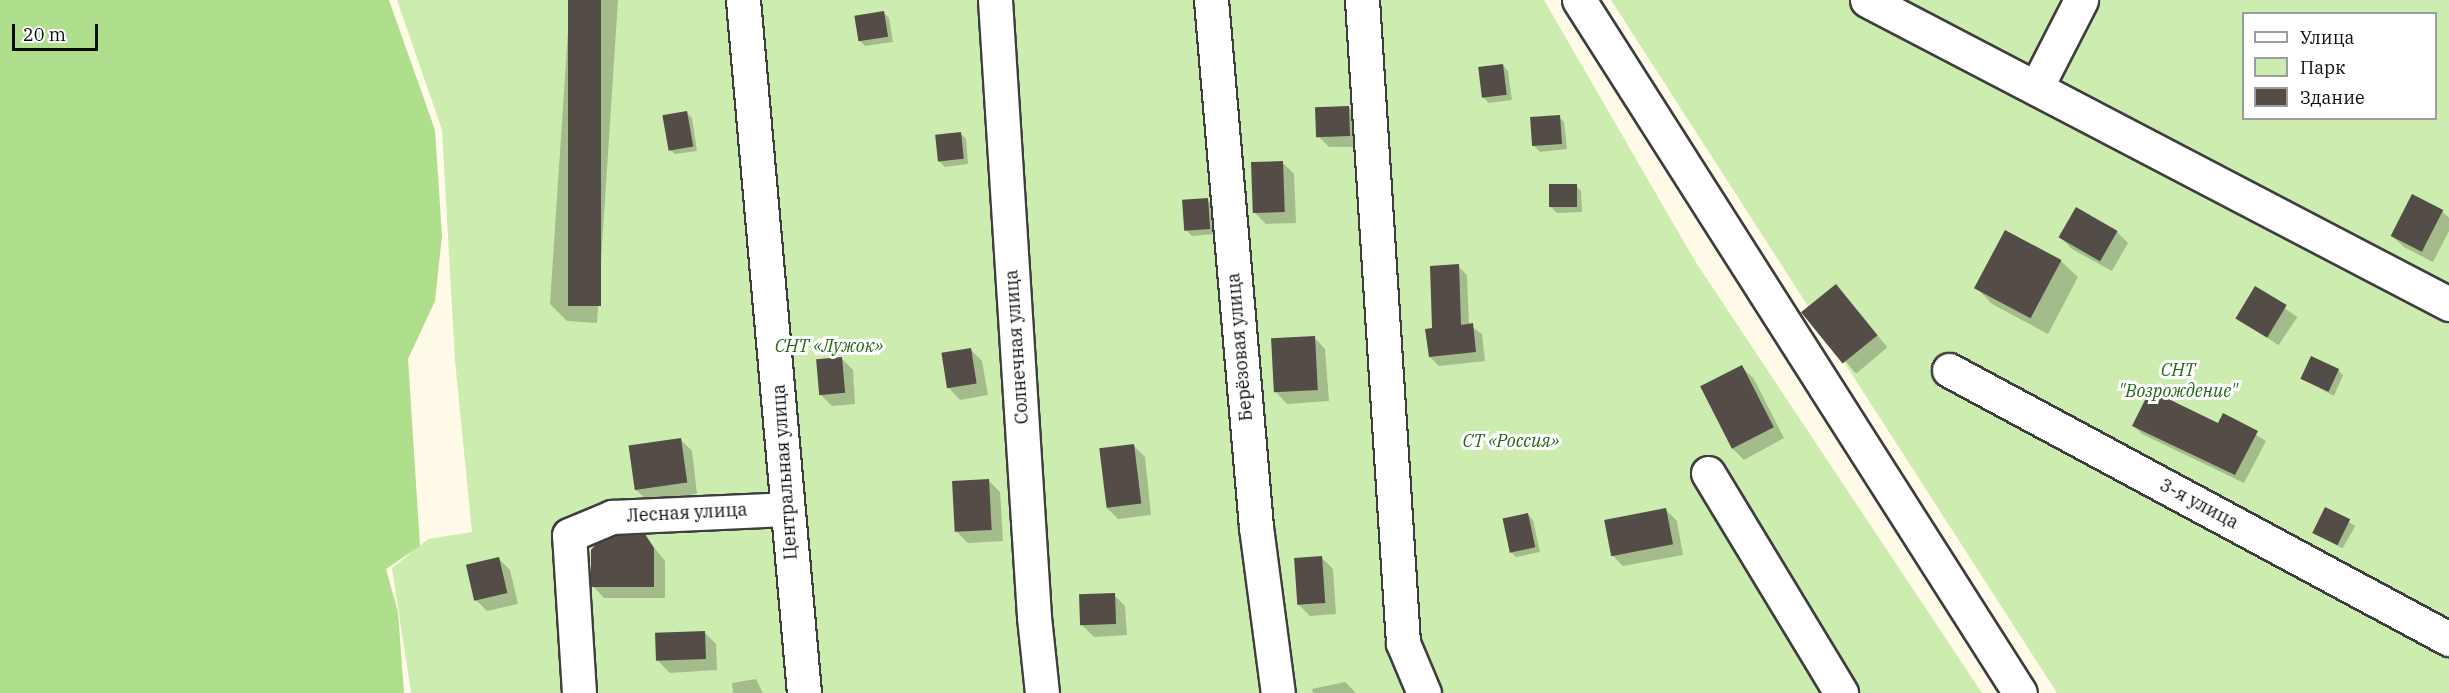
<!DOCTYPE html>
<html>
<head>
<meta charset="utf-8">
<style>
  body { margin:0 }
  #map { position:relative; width:2449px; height:693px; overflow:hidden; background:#fffbe8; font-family:"IBM Plex Serif",serif }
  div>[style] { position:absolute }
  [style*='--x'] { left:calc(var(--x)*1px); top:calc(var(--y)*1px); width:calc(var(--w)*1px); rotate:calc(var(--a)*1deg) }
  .green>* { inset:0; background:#cdecaf }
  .forest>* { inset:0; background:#afde8d }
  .shadow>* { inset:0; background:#0003; transform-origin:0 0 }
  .building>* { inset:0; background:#544c46; transform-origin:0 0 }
  .roads { filter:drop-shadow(2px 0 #3e3e3e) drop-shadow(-2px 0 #3e3e3e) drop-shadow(0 2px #3e3e3e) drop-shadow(0 -2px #3e3e3e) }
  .minor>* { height:33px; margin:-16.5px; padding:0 16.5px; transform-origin:16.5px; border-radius:16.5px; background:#fff }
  span { translate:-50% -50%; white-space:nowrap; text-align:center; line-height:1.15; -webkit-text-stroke:6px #fff; paint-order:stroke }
  .park-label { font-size:18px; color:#256617; font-style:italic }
  .street-label { font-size:18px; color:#0b0b0b }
  .legend { position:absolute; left:2242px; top:12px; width:195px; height:108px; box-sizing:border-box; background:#fff; border:2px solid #9d9d9d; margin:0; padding:8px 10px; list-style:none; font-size:18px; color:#0b0b0b }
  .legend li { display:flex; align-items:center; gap:12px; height:30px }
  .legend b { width:30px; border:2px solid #9d9d9d }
  .scale { position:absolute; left:12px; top:24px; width:86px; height:27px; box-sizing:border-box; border:3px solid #0b0b0b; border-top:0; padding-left:8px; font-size:18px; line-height:21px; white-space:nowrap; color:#0b0b0b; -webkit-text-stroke:4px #fff; paint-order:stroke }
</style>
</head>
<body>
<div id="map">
  <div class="green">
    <div style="clip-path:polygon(397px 0,1205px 0,1266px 693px,411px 693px,392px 568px,428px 539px,472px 532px,455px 361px,442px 130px)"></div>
    <div style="clip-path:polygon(1216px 0,1544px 0,1695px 261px,1982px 693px,1281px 693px)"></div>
    <div style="clip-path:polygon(evenodd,1611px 0,2449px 0,2449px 693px,2057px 693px,1611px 0,2244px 14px,2436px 14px,2436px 118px,2244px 118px,2244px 14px)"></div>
  </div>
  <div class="forest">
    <div style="clip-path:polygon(0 0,389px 0,435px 130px,442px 236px,435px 301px,408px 359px,420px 546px,386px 569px,398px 612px,404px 693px,0 693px)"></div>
  </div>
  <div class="shadow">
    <div style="clip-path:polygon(570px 0,618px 0,597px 323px,567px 321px,550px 304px)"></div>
    <div style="clip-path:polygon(883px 12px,889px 18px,893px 42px,865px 46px,860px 41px)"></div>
    <div style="clip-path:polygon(1503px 65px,1508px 71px,1512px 100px,1489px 103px,1483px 97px)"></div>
    <div style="clip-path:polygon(1349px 107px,1360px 119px,1361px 147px,1329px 147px,1318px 136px)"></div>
    <div style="clip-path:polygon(687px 113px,692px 118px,697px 151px,675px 154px,669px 149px)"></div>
    <div style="clip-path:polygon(1559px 117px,1564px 122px,1567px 149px,1540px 152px,1534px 146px)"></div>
    <div style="clip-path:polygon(960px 133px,966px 139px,968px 164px,945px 167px,939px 161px)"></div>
    <div style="clip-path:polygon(1282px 162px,1294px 174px,1296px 223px,1266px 224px,1255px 213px)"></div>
    <div style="clip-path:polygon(1576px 186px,1581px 191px,1582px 212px,1557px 213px,1551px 207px)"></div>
    <div style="clip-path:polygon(1207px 200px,1213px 205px,1215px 234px,1192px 236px,1186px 230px)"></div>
    <div style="clip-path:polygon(2442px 211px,2449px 218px,2449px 231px,2433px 262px,2404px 247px,2392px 236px)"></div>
    <div style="clip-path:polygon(2117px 232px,2128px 243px,2112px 271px,2072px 249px,2060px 237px)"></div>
    <div style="clip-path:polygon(2061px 261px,2078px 277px,2048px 334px,1992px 304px,1976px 287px)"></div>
    <div style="clip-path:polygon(1458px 266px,1467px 275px,1469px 325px,1482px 334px,1485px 361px,1439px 366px,1430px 357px,1434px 329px)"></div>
    <div style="left:1836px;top:286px;width:80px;height:41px;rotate:50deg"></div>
    <div style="left:2256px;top:289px;width:50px;height:34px;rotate:34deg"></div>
    <div style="clip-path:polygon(1314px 337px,1325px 349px,1329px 401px,1287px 404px,1276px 392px)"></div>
    <div style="clip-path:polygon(970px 349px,982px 361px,988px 395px,960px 400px,949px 388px)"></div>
    <div style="clip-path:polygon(841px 358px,853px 370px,855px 404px,832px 406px,820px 394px)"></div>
    <div style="clip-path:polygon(1742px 367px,1754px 379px,1784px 438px,1744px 460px,1732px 448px)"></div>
    <div style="clip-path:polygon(2338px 370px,2343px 375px,2334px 396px,2302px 379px)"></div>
    <div style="clip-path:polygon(2224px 415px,2266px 441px,2244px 483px,2142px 434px,2133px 425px,2218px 425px)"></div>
    <div style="clip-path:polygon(680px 439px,692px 451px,697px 494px,647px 500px,635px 489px)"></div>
    <div style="clip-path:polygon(1134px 446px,1145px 457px,1151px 515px,1118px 519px,1107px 508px)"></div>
    <div style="clip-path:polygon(988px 480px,1000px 492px,1003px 541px,968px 543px,957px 532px)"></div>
    <div style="left:2326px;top:509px;width:34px;height:26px;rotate:30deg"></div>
    <div style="clip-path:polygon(1666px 510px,1677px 521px,1683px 555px,1623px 566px,1612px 555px,1606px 520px)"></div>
    <div style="clip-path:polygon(1527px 514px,1533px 520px,1540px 552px,1516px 557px,1511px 552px,1504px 519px)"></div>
    <div style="clip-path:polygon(645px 536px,665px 561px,665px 598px,604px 598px,593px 586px)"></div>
    <div style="clip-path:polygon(1321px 557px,1333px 569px,1336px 614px,1310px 616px,1298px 604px)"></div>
    <div style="clip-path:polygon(499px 559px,510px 570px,518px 604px,487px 611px,475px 599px)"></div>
    <div style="clip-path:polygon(1114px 595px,1125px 606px,1127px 635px,1094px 637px,1082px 625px)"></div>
    <div style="clip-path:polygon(704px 632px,716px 644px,717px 670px,670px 673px,658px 661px)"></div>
    <div style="clip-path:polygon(756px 679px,763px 693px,733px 693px,732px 683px)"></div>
    <div style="clip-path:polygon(1345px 682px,1356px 693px,1313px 693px,1312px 689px)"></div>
  </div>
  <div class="building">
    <div style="left:568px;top:0;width:33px;height:306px"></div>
    <div style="left:884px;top:11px;width:26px;height:30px;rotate:81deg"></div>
    <div style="left:1503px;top:64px;width:31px;height:25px;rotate:83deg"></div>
    <div style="left:1349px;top:106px;width:30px;height:34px;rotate:88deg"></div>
    <div style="left:687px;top:111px;width:36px;height:25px;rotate:80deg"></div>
    <div style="left:1560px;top:115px;width:29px;height:30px;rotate:86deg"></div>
    <div style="left:961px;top:132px;width:27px;height:26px;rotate:84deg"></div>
    <div style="left:1283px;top:161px;width:51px;height:32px;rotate:88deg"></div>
    <div style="left:1577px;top:184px;width:23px;height:28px;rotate:90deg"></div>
    <div style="left:2412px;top:194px;width:35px;height:47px;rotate:27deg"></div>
    <div style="left:1208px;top:198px;width:31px;height:26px;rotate:86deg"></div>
    <div style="left:2076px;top:207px;width:48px;height:35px;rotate:30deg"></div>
    <div style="left:2005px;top:230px;width:64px;height:66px;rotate:28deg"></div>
    <div style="clip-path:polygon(1459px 264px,1461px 325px,1473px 323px,1476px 352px,1429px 357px,1425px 329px,1432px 328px,1430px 266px)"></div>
    <div style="left:1836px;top:284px;width:66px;height:45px;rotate:51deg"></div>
    <div style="left:2255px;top:286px;width:37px;height:38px;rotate:31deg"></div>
    <div style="left:1315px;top:336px;width:54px;height:44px;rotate:87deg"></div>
    <div style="left:971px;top:348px;width:36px;height:30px;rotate:81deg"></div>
    <div style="left:2311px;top:356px;width:31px;height:25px;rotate:25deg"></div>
    <div style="left:842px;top:357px;width:36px;height:26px;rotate:85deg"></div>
    <div style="left:1742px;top:365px;width:70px;height:47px;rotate:63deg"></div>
    <div style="clip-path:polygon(2150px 390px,2218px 423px,2223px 413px,2258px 431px,2235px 475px,2132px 426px)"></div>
    <div style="left:681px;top:438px;width:45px;height:53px;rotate:82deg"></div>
    <div style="left:1134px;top:444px;width:60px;height:35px;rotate:83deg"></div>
    <div style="left:989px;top:479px;width:51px;height:37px;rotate:87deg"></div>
    <div style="left:2325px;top:507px;width:28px;height:29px;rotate:26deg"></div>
    <div style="left:1666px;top:508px;width:37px;height:63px;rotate:79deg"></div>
    <div style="left:1528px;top:513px;width:35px;height:26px;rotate:78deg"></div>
    <div style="clip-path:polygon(645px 534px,654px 548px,654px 587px,591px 587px,591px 550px,596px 544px,616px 536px)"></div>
    <div style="left:1322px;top:556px;width:47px;height:28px;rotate:86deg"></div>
    <div style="left:499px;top:557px;width:37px;height:34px;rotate:77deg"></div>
    <div style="left:1115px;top:593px;width:31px;height:36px;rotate:88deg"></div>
    <div style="left:705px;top:631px;width:28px;height:50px;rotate:88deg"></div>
  </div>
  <div class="roads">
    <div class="minor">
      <div style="--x:743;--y:0;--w:696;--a:84.97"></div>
      <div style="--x:995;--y:0;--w:618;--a:86.38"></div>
      <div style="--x:1034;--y:617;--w:76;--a:84"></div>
      <div style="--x:1211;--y:0;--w:529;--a:85.12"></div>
      <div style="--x:1256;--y:527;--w:167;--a:82.5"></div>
      <div style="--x:1362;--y:0;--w:644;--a:86.35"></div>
      <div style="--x:1403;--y:643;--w:54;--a:67.2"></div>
      <div style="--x:1579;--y:0;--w:821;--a:57.53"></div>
      <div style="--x:1867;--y:0;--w:657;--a:27.58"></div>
      <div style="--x:2036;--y:88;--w:99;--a:-62.9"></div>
      <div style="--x:1949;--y:370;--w:568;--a:28.28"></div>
      <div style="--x:1708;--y:473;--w:257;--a:58.8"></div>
      <div style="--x:579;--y:693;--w:158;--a:-93.6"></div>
      <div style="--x:569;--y:535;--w:47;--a:-22.7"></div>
      <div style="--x:612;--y:517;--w:174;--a:-2.6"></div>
    </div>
  </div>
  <div class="park-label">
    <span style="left:829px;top:346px">СНТ «Лужок»</span>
    <span style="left:2178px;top:381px">СНТ<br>"Возрождение"</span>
    <span style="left:1511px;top:441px">СТ «Россия»</span>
  </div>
  <div class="street-label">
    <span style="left:1017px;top:347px;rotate:-94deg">Солнечная улица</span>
    <span style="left:1240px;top:347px;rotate:-95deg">Берёзовая улица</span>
    <span style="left:785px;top:472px;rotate:-94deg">Центральная улица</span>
    <span style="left:2199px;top:504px;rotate:28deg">3-я улица</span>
    <span style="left:687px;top:513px;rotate:-3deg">Лесная улица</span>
  </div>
  <ul class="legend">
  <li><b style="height:8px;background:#fff"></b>Улица</li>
  <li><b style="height:16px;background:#cdecaf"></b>Парк</li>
  <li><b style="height:16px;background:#544c46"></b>Здание</li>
  </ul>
  <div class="scale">20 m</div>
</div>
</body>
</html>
